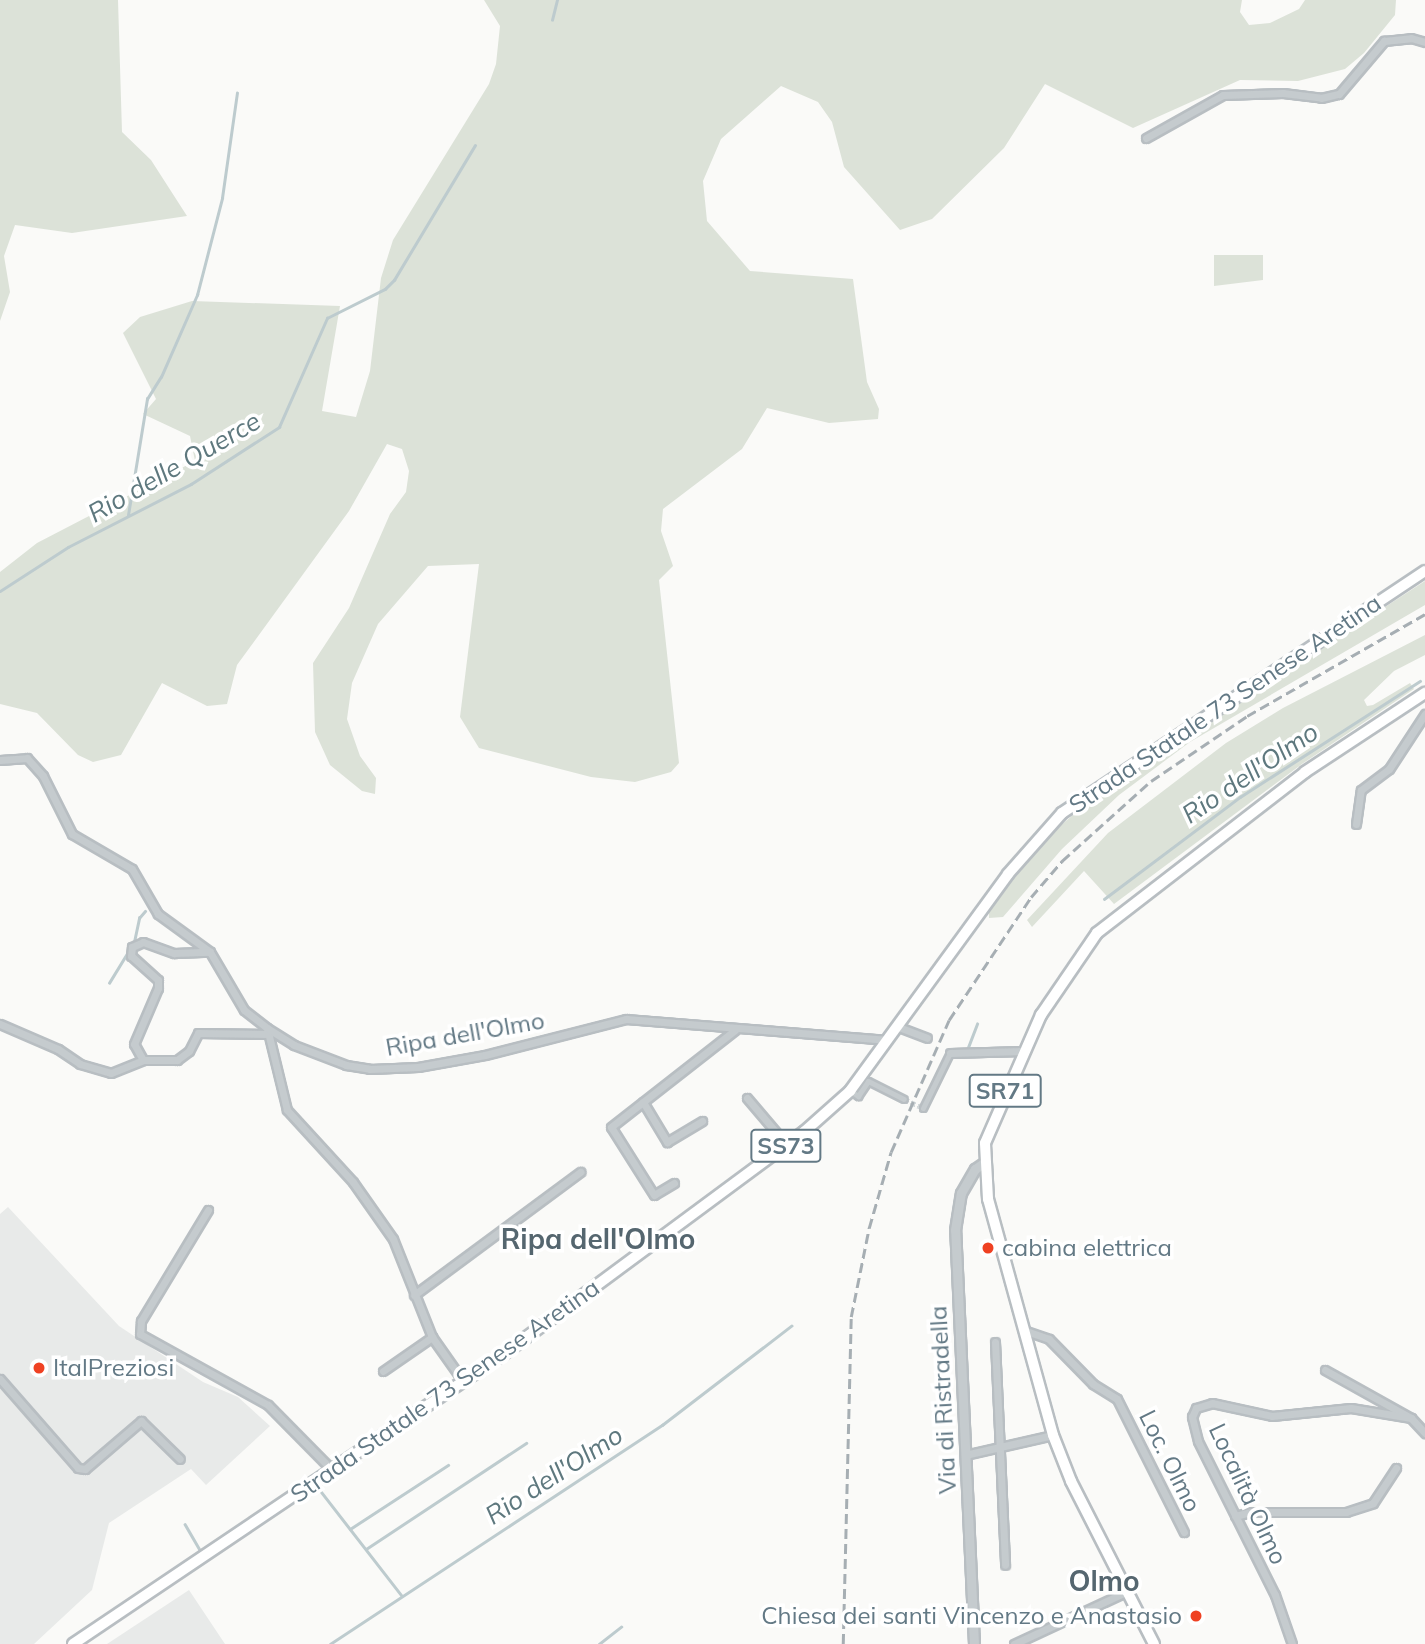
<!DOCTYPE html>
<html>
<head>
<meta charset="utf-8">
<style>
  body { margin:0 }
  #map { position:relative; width:1425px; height:1644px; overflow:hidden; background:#fafaf8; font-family:Mulish,sans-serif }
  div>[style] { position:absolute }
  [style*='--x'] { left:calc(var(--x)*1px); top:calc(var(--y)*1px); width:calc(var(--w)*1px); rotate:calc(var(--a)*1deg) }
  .built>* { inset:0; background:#e8eae9 }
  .green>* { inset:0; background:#dce2d8 }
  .stream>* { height:2.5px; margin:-1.25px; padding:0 1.25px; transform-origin:1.25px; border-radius:1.25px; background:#bdcbce }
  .pedestrian-tunnel>* { height:5px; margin-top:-2.5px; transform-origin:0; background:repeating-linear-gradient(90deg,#d4dadb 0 5px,transparent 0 7.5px) }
  .roads { filter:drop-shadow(2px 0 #b8bec2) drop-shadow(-2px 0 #b8bec2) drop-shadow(0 2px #b8bec2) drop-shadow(0 -2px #b8bec2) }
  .pedestrian>* { height:5px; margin:-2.5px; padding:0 2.5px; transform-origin:2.5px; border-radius:2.5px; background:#c5cbce }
  .minor>* { height:7px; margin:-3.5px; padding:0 3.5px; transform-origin:3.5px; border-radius:3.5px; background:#c5cbce }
  .tertiary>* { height:9px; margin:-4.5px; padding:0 4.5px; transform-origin:4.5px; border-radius:4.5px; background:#c5cbce }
  .primary>* { height:10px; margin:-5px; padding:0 5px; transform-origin:5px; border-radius:5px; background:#fff }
  .rail>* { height:2.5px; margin-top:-1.25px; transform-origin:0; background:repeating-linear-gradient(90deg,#a6aeb3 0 10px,transparent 0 15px) }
  .dots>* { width:19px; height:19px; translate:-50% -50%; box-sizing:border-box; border:4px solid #fff; border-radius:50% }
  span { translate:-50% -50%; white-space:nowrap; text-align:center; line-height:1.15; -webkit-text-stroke:7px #fff; paint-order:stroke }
  .shield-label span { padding:2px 5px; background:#fff; border:2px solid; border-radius:5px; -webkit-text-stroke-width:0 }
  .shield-label { font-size:23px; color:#637985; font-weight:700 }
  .street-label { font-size:24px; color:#637985 }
  .poi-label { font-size:24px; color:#637985 }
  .left { translate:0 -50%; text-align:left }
  .right { translate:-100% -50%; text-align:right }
  .water-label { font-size:26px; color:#5e787e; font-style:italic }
  .quarter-label { font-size:28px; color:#55666f; font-weight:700 }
</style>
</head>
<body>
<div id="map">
  <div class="built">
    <div style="clip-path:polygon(8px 1207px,119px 1326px,203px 1382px,238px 1397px,270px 1426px,206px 1485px,191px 1469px,109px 1523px,92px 1590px,34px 1644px,0 1644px,0 1214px)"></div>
    <div style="clip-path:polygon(189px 1590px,225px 1644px,107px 1644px)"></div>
  </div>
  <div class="green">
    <div style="clip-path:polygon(0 0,118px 0,122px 132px,151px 160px,187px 216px,72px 233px,15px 225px,4px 256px,10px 292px,0 321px)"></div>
    <div style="clip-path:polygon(484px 0,1242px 0,1240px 12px,1249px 25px,1270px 23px,1299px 9px,1305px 0,1396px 0,1395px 15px,1364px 53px,1345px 69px,1298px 81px,1240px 80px,1133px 128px,1045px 84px,1004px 148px,932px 219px,900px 230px,844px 167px,832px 122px,818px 102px,781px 86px,721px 139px,703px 181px,707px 221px,750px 271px,853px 279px,867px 382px,879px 409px,878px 419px,829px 423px,767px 408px,742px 449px,663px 509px,661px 531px,673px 566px,659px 580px,679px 763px,671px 772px,635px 782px,591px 777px,479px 748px,460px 717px,479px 564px,428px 566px,378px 624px,352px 683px,347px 719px,360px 756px,376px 778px,375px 794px,362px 791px,330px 765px,315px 732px,313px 663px,349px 608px,390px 514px,406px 492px,409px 471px,402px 449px,387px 444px,349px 511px,237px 665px,227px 704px,207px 706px,162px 683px,121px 755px,93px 762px,78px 755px,37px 713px,0 704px,0 572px,37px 543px,195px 461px,190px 436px,143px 414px,156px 399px,123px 333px,140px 317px,192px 301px,340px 306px,322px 411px,356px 417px,370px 371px,381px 278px,393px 240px,489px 84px,496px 64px,500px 26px)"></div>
    <div style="clip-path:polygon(1214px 255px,1263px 255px,1263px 280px,1214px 286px)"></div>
    <div style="clip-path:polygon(1425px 581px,1425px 605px,1190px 742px,1119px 795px,1062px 849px,1003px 917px,989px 918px,989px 909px,1014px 877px,1053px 832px,1095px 796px)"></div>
    <div style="clip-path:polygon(1425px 635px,1425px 655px,1394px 671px,1364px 700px,1367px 706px,1373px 705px,1410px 683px,1414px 689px,1302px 764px,1114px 904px,1084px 871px,1032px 927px,1027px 920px,1108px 833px,1226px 743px,1283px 708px)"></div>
  </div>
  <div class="stream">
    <div style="--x:552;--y:20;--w:21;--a:-76"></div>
    <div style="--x:128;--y:515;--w:118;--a:-80.7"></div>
    <div style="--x:147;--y:399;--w:26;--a:-58"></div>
    <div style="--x:161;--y:377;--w:90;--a:-66.3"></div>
    <div style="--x:197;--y:295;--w:100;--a:-75.5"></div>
    <div style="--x:222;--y:198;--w:106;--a:-81.9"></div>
    <div style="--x:0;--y:591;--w:81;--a:-32.9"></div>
    <div style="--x:68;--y:547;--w:138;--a:-27.1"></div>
    <div style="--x:191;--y:484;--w:105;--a:-32.9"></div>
    <div style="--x:279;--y:427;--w:119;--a:-66.2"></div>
    <div style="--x:327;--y:318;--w:65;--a:-26.6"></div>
    <div style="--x:385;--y:289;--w:13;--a:-45"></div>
    <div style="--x:394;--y:280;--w:157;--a:-59"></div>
    <div style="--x:1104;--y:899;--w:170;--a:-36.9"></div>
    <div style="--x:1240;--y:797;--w:214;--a:-32.8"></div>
    <div style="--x:109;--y:983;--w:48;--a:-58.6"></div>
    <div style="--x:134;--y:942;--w:25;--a:-78"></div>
    <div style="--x:139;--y:918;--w:9;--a:-49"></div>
    <div style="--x:967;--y:1050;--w:28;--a:-69"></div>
    <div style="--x:316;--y:1485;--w:140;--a:52.2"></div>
    <div style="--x:185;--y:1524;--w:34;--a:60"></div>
    <div style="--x:350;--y:1529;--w:117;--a:-33.1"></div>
    <div style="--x:366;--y:1549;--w:192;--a:-33.5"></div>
    <div style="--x:330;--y:1644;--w:398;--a:-33.4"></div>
    <div style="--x:662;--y:1425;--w:163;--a:-37.5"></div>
    <div style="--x:599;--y:1644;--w:28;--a:-38"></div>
  </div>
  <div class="pedestrian-tunnel">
    <div style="--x:904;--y:1099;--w:21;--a:25"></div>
  </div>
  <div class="roads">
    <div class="pedestrian">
      <div style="--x:851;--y:1091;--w:9;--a:36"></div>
      <div style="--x:858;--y:1096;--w:18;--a:-56"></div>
      <div style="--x:868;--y:1081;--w:40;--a:26.6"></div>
      <div style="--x:923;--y:1108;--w:61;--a:-63.9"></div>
    </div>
    <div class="minor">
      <div style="--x:1146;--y:138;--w:88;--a:-29.2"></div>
      <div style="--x:1223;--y:95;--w:60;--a:-1.9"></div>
      <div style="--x:1283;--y:93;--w:38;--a:7"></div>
      <div style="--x:1321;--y:98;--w:18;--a:-13"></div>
      <div style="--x:1339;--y:94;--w:70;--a:-49.7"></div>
      <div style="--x:1384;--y:41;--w:27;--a:-6"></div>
      <div style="--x:1411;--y:38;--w:15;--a:16"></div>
      <div style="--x:0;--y:760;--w:27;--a:-4"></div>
      <div style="--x:27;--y:758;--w:24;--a:48"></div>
      <div style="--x:43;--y:776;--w:65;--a:63.4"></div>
      <div style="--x:72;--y:834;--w:69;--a:30.3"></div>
      <div style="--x:132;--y:869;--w:52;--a:60"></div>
      <div style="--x:158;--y:914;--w:63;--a:36"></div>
      <div style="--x:1356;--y:824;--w:34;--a:-82"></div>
      <div style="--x:1361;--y:790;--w:35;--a:-37"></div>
      <div style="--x:1389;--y:769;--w:66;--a:-56.8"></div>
      <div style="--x:0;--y:1024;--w:63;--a:23.3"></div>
      <div style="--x:58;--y:1049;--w:27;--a:34"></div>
      <div style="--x:80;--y:1064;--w:32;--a:16"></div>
      <div style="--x:111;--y:1073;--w:35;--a:-22"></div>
      <div style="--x:143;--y:1060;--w:18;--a:-119"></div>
      <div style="--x:134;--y:1044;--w:61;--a:-66.8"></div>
      <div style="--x:158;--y:988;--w:8;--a:-90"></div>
      <div style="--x:158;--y:980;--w:36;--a:-138"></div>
      <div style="--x:131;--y:956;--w:9;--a:-84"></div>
      <div style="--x:132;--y:947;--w:12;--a:-24"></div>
      <div style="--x:143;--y:942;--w:33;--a:20"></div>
      <div style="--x:174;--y:953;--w:36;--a:-2"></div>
      <div style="--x:210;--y:952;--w:67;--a:59.6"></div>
      <div style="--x:244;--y:1010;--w:29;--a:38"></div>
      <div style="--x:896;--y:1026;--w:33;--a:21"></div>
      <div style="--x:950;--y:1053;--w:74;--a:-1.5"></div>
      <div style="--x:143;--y:1060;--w:34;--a:0"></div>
      <div style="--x:177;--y:1060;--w:15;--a:-37"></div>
      <div style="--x:189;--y:1051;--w:20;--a:-63"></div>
      <div style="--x:198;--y:1033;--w:71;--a:0.8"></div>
      <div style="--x:747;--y:1098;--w:62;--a:49.6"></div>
      <div style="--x:643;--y:1102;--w:47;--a:59"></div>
      <div style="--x:667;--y:1142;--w:41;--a:-31"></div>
      <div style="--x:674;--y:1183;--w:23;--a:149"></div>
      <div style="--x:654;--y:1195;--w:80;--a:-122.3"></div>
      <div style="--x:611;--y:1127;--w:157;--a:-38"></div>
      <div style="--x:208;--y:1210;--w:130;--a:121.1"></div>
      <div style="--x:141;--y:1321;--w:13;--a:94"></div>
      <div style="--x:140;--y:1334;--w:146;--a:29"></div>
      <div style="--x:268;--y:1405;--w:91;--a:45.4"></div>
      <div style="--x:414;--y:1295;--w:207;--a:-36.5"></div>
      <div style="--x:1026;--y:1331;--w:24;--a:19"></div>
      <div style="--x:1049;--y:1339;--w:63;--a:45.6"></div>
      <div style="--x:1093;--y:1384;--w:28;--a:32"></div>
      <div style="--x:1117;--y:1399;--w:149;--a:63.3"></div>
      <div style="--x:995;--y:1342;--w:223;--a:87.4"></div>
      <div style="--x:1325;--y:1370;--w:98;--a:29.2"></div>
      <div style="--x:1411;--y:1418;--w:21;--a:47"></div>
      <div style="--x:383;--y:1371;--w:60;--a:-34.8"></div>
      <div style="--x:0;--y:1379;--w:118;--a:48.8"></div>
      <div style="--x:78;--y:1468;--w:7;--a:8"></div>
      <div style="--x:85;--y:1469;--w:74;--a:-40.6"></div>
      <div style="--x:141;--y:1421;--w:54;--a:44.3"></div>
      <div style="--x:463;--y:1381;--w:54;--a:-125.2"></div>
      <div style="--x:432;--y:1337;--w:105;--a:-111.7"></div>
      <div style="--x:393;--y:1239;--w:70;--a:-125.1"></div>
      <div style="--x:353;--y:1182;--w:98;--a:-132.5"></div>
      <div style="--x:287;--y:1110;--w:84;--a:-103.7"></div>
      <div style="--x:267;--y:1028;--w:32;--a:32"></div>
      <div style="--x:294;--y:1045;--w:56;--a:21"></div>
      <div style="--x:346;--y:1065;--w:24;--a:9"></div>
      <div style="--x:370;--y:1069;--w:48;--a:-2.4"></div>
      <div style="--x:418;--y:1067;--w:68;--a:-10.2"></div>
      <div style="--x:485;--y:1055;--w:146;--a:-14.3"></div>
      <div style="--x:626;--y:1019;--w:260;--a:4.6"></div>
      <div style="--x:965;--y:1455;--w:90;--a:-12.8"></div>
      <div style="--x:1235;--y:1516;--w:16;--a:-14"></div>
      <div style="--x:1251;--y:1512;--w:95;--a:0"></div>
      <div style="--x:1346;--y:1512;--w:28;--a:-18"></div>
      <div style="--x:1373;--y:1503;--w:42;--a:-56.7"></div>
      <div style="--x:1014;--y:1644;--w:126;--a:-24.9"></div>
      <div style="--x:1292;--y:1644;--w:52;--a:-109.1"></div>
      <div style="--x:1275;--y:1595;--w:172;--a:-116.6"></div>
      <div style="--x:1198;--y:1441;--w:25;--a:-104"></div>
      <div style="--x:1192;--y:1417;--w:10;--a:-66"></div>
      <div style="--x:1196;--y:1408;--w:17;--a:-17"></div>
      <div style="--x:1212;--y:1403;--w:61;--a:12.2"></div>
      <div style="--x:1272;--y:1416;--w:79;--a:-5.8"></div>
      <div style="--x:1351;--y:1408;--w:61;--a:9.5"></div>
    </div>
    <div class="tertiary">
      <div style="--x:974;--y:1644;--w:414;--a:-92.6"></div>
      <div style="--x:955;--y:1230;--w:37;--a:-81"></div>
      <div style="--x:961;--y:1193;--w:28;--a:-60"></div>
      <div style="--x:975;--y:1169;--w:11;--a:-34"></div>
    </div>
    <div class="primary">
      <div style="--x:73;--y:1644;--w:516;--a:-33.94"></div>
      <div style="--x:501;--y:1356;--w:377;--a:-36.5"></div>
      <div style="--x:804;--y:1132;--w:62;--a:-41.7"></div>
      <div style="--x:850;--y:1091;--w:268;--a:-53.9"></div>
      <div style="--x:1008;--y:874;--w:81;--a:-48.5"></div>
      <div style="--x:1062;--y:813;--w:436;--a:-33.7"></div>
      <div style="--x:1154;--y:1644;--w:183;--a:-117"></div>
      <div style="--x:1071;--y:1481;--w:49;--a:-111.4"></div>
      <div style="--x:1053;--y:1435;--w:245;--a:-105.4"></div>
      <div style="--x:988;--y:1199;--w:56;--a:-93.1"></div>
      <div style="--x:985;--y:1143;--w:140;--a:-66.4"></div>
      <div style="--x:1041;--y:1015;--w:99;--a:-55.7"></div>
      <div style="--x:1097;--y:933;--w:263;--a:-37.7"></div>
      <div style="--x:1305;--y:772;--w:144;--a:-33.4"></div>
    </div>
  </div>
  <div class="rail">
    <div style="--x:843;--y:1644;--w:327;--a:-88.6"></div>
    <div style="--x:851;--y:1317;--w:91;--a:-78.6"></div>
    <div style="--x:869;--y:1228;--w:79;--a:-73.9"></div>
    <div style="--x:891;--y:1152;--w:144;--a:-66.3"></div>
    <div style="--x:949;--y:1020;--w:148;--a:-56.3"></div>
    <div style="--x:1031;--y:897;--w:48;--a:-49.3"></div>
    <div style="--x:1062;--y:861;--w:120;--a:-42"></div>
    <div style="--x:1151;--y:781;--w:116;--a:-34.1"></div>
    <div style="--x:1247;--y:716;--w:205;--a:-29.8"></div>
  </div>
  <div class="dots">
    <div style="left:988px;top:1248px;background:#ef4122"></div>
    <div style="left:39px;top:1368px;background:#ef4122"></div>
    <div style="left:1196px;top:1616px;background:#ef4122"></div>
  </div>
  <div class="shield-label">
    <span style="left:1005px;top:1091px">SR71</span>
    <span style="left:786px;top:1146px">SS73</span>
  </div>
  <div class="street-label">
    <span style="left:1225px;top:704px;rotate:-34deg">Strada Statale 73 Senese Aretina</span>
    <span style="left:465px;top:1034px;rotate:-10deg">Ripa dell'Olmo</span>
    <span style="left:445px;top:1391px;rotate:-35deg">Strada Statale 73 Senese Aretina</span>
    <span style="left:943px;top:1400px;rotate:-93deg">Via di Ristradella</span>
    <span style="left:1170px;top:1461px;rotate:64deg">Loc. Olmo</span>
    <span style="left:1248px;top:1494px;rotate:65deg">Località Olmo</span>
  </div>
  <div class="poi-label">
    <span class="left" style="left:1002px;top:1248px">cabina elettrica</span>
    <span class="left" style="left:53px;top:1368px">ItalPreziosi</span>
    <span class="right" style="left:1182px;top:1616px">Chiesa dei santi Vincenzo e Anastasio</span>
  </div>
  <div class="water-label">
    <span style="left:174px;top:467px;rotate:-30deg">Rio delle Querce</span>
    <span style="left:1250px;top:773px;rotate:-34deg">Rio dell'Olmo</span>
    <span style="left:554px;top:1475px;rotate:-33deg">Rio dell'Olmo</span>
  </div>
  <div class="quarter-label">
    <span style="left:598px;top:1239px">Ripa dell'Olmo</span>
    <span style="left:1104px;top:1581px">Olmo</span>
  </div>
</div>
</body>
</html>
